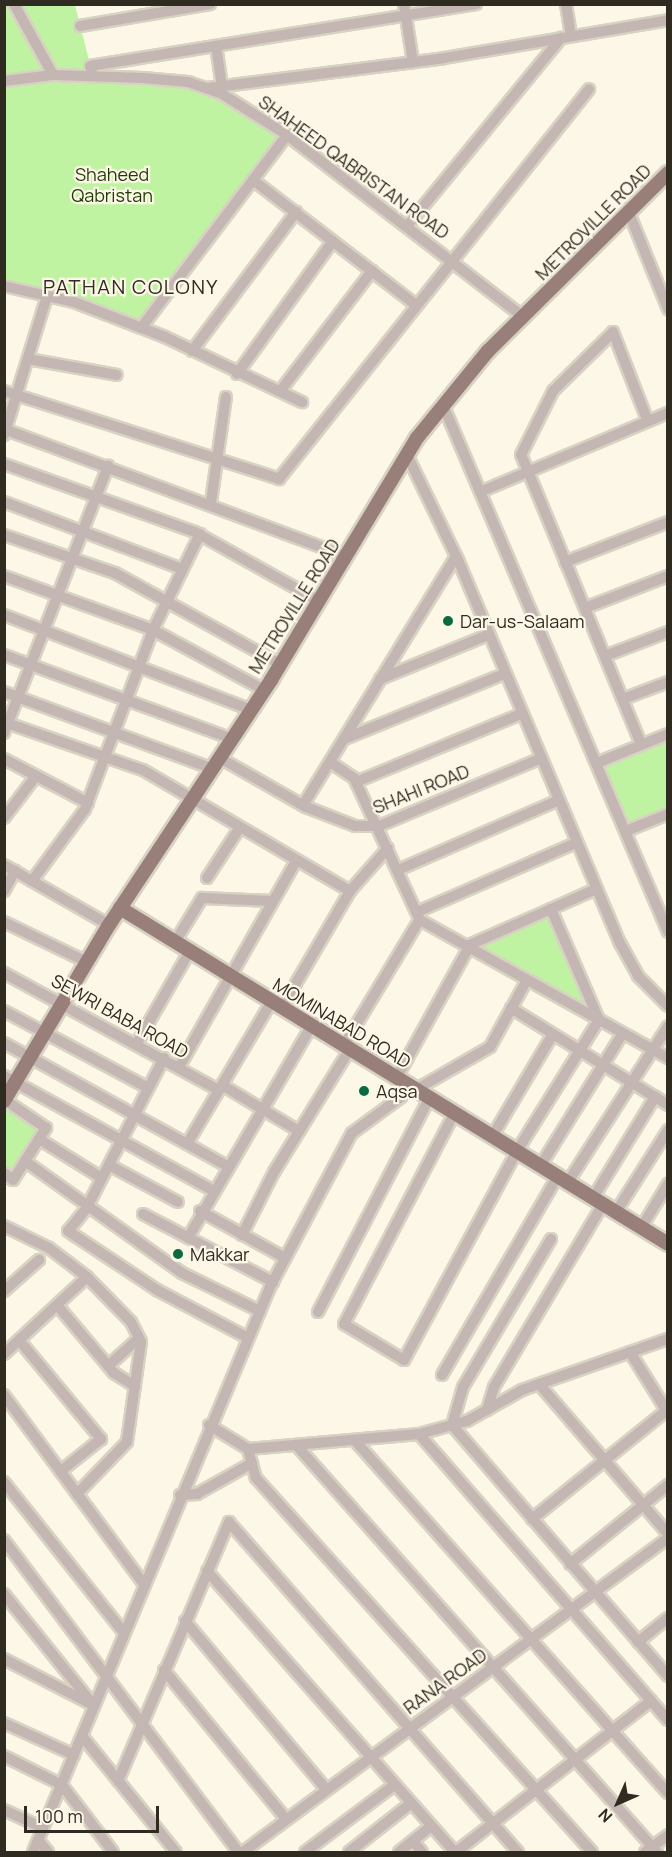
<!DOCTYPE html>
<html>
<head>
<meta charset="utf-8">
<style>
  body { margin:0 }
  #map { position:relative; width:672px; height:1857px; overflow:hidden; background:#fdf7e7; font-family:Manrope,sans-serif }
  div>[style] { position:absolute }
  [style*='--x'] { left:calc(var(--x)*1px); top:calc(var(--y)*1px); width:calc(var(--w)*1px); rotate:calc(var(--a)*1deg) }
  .green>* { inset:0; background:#bff3a2 }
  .roads { filter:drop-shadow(2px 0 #d8d2c3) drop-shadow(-2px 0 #d8d2c3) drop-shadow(0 2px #d8d2c3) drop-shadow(0 -2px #d8d2c3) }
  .minor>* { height:10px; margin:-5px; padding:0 5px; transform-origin:5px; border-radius:5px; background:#c4b6b3 }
  .major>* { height:14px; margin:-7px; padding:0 7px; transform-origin:7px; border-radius:7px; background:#987f7a }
  .dots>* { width:16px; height:16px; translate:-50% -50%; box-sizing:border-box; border:3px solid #fdf7e7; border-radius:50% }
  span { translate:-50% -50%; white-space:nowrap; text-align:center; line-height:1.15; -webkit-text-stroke:4.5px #fdf7e7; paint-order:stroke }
  .street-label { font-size:18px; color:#2f2b21 }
  .park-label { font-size:18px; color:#1d3c02 }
  .poi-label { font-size:18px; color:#2f2b21 }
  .left { translate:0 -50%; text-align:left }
  .neighbourhood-label { font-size:20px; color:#2f2b21; letter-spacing:1.5px }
  .frame { position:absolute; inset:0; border:6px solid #2f2b21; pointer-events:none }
  .north { position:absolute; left:588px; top:1773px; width:60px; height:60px; -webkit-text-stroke:4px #fdf7e7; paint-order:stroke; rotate:225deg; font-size:16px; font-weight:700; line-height:24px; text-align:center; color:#2f2b21 }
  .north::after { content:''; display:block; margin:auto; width:21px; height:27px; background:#2f2b21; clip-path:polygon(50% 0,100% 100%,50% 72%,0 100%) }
  .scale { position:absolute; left:24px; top:1806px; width:135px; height:27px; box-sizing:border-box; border:3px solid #2f2b21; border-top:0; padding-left:8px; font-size:18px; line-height:21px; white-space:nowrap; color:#2f2b21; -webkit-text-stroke:4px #fdf7e7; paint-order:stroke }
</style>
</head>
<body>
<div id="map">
  <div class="green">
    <div style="clip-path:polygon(5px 5px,75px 5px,93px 76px,188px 82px,285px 133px,141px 328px,5px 286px)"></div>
    <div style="clip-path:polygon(667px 734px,667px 814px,625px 831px,597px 763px)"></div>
    <div style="clip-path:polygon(551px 909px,599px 1020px,469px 947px)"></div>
    <div style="clip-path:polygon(4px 1101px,46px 1128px,13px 1180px,5px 1173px)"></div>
  </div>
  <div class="roads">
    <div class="minor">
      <div style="--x:14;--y:4;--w:81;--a:61.2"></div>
      <div style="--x:404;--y:4;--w:59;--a:81.2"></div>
      <div style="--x:566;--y:4;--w:32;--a:81"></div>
      <div style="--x:80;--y:26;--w:132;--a:-9.6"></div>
      <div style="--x:216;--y:46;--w:40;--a:81.5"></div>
      <div style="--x:93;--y:76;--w:10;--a:-107"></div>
      <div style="--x:90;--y:66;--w:391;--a:-9.1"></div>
      <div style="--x:4;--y:81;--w:49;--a:-7"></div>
      <div style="--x:53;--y:75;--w:90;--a:1.9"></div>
      <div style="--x:143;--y:78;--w:45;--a:5.1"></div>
      <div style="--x:188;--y:82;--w:36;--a:19"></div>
      <div style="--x:222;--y:94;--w:77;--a:32.2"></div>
      <div style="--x:287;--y:135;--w:298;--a:37.6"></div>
      <div style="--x:208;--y:88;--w:238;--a:-7.2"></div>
      <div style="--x:444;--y:58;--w:227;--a:-9.6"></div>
      <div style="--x:253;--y:180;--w:205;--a:37.5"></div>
      <div style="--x:629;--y:213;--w:104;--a:67.9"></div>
      <div style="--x:408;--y:225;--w:242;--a:-50.7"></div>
      <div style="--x:4;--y:286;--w:72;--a:12.9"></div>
      <div style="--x:74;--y:302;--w:97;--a:21"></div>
      <div style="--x:165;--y:337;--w:152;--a:25.4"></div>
      <div style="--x:141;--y:328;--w:242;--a:-52.9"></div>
      <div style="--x:192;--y:351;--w:174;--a:-53.2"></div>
      <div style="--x:28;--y:359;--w:90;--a:10.2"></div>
      <div style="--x:237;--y:374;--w:164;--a:-54.2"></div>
      <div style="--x:281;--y:390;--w:150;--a:-52.6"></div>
      <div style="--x:4;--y:391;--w:289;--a:17.7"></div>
      <div style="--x:279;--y:479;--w:498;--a:-51.5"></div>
      <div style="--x:443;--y:405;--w:573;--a:66.88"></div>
      <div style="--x:4;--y:429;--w:365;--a:20.4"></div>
      <div style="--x:4;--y:435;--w:145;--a:-72.8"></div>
      <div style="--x:407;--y:455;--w:117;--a:64.1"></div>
      <div style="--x:458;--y:560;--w:416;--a:67.1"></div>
      <div style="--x:620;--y:943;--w:38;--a:61"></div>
      <div style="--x:638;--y:976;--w:42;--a:45"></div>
      <div style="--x:4;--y:464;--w:203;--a:19.6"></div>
      <div style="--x:195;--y:532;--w:142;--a:29.1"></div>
      <div style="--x:480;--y:492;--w:204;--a:-22.8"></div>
      <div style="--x:4;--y:502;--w:190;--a:20.6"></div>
      <div style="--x:211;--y:502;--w:106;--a:-81.9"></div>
      <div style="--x:4;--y:535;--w:117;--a:18.9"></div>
      <div style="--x:115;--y:573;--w:188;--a:28.9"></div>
      <div style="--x:565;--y:562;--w:110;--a:-21.2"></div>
      <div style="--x:4;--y:576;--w:158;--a:19.9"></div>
      <div style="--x:153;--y:630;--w:126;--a:28.4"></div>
      <div style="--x:585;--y:608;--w:89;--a:-21.1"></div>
      <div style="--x:4;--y:615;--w:265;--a:21"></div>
      <div style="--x:4;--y:655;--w:243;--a:20.2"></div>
      <div style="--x:605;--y:656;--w:67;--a:-20.9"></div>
      <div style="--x:380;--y:679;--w:117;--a:-22.2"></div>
      <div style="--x:4;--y:692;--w:223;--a:20.2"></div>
      <div style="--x:623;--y:699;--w:48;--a:-20.7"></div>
      <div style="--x:4;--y:722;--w:147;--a:19.1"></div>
      <div style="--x:143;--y:770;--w:240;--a:30.3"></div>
      <div style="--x:4;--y:733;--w:287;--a:-68.7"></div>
      <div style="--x:344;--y:739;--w:173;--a:-22.1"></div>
      <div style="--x:641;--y:744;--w:313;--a:-112.5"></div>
      <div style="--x:521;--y:455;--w:72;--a:-63.4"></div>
      <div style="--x:553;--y:391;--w:84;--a:-44.5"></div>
      <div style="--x:613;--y:332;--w:93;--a:68.7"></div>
      <div style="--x:220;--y:758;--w:99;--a:29.7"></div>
      <div style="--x:306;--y:807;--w:53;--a:21.2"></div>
      <div style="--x:355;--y:826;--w:24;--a:0"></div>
      <div style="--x:379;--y:826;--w:173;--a:-22.7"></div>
      <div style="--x:4;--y:759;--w:95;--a:27.6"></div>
      <div style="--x:330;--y:762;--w:29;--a:34"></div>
      <div style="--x:354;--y:778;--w:157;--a:65.1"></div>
      <div style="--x:420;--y:920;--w:284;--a:29.1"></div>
      <div style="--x:597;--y:763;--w:77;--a:-22.2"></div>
      <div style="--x:356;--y:782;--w:178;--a:-22.4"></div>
      <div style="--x:303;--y:805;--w:292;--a:-58.4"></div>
      <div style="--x:4;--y:818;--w:53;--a:-52.7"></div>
      <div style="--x:626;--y:831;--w:45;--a:-22"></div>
      <div style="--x:4;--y:865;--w:121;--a:29.7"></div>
      <div style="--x:398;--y:870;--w:173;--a:-23.5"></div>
      <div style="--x:207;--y:878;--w:59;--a:-56.9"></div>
      <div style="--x:32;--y:881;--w:89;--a:-53.6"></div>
      <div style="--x:85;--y:809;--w:191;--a:-69.2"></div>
      <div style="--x:153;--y:630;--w:107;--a:-63.9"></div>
      <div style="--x:4;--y:891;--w:23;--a:-61"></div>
      <div style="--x:551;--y:909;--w:49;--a:-24"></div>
      <div style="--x:417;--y:912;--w:173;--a:-23.5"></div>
      <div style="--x:4;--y:922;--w:92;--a:25.7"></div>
      <div style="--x:175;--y:942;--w:52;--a:-58.5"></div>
      <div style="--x:202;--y:898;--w:70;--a:2.5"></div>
      <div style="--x:4;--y:973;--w:245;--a:28.6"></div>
      <div style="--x:282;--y:1007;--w:134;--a:-59.6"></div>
      <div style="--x:350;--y:891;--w:57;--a:-48.5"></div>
      <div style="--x:511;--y:1008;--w:185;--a:31.7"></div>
      <div style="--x:4;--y:1011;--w:163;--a:28.1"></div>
      <div style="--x:4;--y:1043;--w:255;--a:28.9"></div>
      <div style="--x:137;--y:1043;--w:106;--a:-60.1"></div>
      <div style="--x:344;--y:1045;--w:147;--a:-58.9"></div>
      <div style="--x:164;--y:1058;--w:170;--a:117.3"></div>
      <div style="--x:86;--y:1209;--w:28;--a:129"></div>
      <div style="--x:68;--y:1231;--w:107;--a:33.5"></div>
      <div style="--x:157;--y:1290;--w:103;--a:27.8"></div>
      <div style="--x:179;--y:1067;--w:237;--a:-60.4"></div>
      <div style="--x:4;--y:1076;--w:237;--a:28.7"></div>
      <div style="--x:397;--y:1077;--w:149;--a:-61"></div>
      <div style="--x:222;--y:1085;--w:90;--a:30.9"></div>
      <div style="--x:417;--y:1089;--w:84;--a:-29.9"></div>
      <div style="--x:490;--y:1047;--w:77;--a:-61.1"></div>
      <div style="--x:455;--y:1112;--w:239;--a:117.6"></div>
      <div style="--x:344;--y:1324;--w:70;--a:31"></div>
      <div style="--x:404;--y:1360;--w:238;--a:-61.6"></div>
      <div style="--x:517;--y:1151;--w:155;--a:-58"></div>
      <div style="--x:599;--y:1020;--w:121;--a:-113.4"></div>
      <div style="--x:551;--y:909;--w:92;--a:156.2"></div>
      <div style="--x:493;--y:1135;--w:117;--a:-59.3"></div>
      <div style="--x:39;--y:1139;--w:74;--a:31.8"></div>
      <div style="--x:187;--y:1144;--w:166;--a:-59.3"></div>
      <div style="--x:25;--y:1161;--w:193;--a:35.5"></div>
      <div style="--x:182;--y:1273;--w:87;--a:26"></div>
      <div style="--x:109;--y:1165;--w:78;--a:28.2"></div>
      <div style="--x:541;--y:1165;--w:155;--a:-58.2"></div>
      <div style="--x:4;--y:1173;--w:11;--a:38"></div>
      <div style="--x:13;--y:1180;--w:62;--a:-57.6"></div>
      <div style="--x:46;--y:1128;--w:50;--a:-145.7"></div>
      <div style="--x:568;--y:1182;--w:185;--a:-57.3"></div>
      <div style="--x:593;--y:1198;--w:119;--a:-58.5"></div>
      <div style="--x:200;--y:1211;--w:97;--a:28.9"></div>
      <div style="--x:616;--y:1212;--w:97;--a:-57.6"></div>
      <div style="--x:143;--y:1214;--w:147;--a:27.6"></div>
      <div style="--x:4;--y:1226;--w:50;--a:26.1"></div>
      <div style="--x:49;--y:1248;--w:48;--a:37.3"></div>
      <div style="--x:87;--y:1277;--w:63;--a:45.6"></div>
      <div style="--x:131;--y:1322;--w:22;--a:63"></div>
      <div style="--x:141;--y:1342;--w:101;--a:98"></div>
      <div style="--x:127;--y:1442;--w:72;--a:133.9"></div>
      <div style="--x:641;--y:1228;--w:52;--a:-58.5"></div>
      <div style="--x:242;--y:1235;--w:71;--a:-63.1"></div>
      <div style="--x:274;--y:1172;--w:145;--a:-58.3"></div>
      <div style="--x:188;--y:1238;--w:246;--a:-59.8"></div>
      <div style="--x:551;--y:1239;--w:172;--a:120.7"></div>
      <div style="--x:463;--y:1387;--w:40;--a:106"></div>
      <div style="--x:452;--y:1425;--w:331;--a:49.3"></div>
      <div style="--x:4;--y:1291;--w:47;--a:-41.5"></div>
      <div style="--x:57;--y:1305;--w:89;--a:50"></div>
      <div style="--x:114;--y:1373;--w:25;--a:32"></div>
      <div style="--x:318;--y:1312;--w:242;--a:-62.5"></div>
      <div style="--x:19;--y:1340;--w:129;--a:50.4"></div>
      <div style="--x:101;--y:1439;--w:51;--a:141.3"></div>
      <div style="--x:630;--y:1352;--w:72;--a:58.1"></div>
      <div style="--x:4;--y:1354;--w:113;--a:-42.9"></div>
      <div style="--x:108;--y:1366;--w:42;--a:-42.1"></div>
      <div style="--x:442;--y:1375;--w:230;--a:-59.8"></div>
      <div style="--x:539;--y:1384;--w:198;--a:49.3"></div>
      <div style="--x:4;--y:1395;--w:235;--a:53.5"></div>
      <div style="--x:487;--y:1410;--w:24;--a:-73"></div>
      <div style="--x:494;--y:1387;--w:213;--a:-59.2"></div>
      <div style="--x:209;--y:1425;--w:46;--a:31.6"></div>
      <div style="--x:248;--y:1449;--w:30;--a:75"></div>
      <div style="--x:256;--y:1478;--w:503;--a:48.06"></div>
      <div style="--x:419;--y:1434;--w:379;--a:49"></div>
      <div style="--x:357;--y:1443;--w:468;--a:48.4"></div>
      <div style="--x:297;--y:1446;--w:543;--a:48.44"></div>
      <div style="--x:248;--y:1449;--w:172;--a:-5"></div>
      <div style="--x:419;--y:1434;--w:50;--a:-15.2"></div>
      <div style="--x:467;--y:1421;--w:63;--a:-29.4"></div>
      <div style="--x:522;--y:1390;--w:155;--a:-19.3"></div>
      <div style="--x:4;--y:1482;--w:193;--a:51.5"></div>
      <div style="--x:180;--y:1495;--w:17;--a:-3"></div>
      <div style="--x:197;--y:1494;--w:63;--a:-29.4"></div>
      <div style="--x:532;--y:1519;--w:172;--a:-38.9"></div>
      <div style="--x:4;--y:1540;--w:390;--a:53.1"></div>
      <div style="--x:570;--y:1564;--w:126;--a:-38.9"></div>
      <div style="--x:207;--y:1571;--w:375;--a:48.6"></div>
      <div style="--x:4;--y:1594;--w:144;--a:51.2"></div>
      <div style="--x:185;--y:1621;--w:219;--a:50"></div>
      <div style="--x:638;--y:1642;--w:38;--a:-39"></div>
      <div style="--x:4;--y:1659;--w:96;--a:27.4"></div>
      <div style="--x:164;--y:1670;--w:193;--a:50.7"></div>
      <div style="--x:4;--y:1723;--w:77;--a:24.6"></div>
      <div style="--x:82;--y:1736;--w:149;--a:51"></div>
      <div style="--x:4;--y:1756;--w:65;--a:26.6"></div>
      <div style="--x:62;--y:1785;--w:84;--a:52.7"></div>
      <div style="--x:118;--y:1781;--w:282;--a:-66.8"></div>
      <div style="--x:229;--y:1522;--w:439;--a:48.8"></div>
      <div style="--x:4;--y:1810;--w:43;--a:24.8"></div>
      <div style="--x:38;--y:1840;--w:16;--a:50"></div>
      <div style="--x:413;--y:1841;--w:14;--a:51"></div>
      <div style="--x:33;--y:1852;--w:613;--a:-67.24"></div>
      <div style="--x:270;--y:1287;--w:174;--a:-62"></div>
      <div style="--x:352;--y:1133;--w:61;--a:-36.3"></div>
      <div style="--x:401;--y:1097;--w:15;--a:-58"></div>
      <div style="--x:243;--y:1852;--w:528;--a:-36.46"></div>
      <div style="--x:305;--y:1852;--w:110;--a:-36.9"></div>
      <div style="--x:349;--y:1852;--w:78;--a:-38.2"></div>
      <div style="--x:399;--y:1852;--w:40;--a:-39"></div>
      <div style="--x:456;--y:1852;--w:247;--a:-37.8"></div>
      <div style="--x:645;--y:1852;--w:29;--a:-36"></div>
    </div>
    <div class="major">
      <div style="--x:120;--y:908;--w:643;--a:31.51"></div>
      <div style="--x:4;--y:1101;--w:205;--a:-59.2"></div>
      <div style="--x:109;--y:925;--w:294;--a:-56.5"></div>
      <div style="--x:271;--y:680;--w:283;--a:-58.9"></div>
      <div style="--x:417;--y:438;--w:112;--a:-50.8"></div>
      <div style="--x:488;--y:351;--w:253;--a:-44.7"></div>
    </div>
  </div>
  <div class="dots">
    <div style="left:448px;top:621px;background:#096b40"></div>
    <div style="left:364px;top:1091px;background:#096b40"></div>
    <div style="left:178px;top:1254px;background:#096b40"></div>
  </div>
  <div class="street-label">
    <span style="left:354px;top:167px;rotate:36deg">SHAHEED QABRISTAN ROAD</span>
    <span style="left:593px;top:222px;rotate:-45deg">METROVILLE ROAD</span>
    <span style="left:294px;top:606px;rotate:-58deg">METROVILLE ROAD</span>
    <span style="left:421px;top:789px;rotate:-22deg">SHAHI ROAD</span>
    <span style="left:120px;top:1016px;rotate:29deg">SEWRI BABA ROAD</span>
    <span style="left:342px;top:1023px;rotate:31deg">MOMINABAD ROAD</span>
    <span style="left:445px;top:1681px;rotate:-36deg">RANA ROAD</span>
  </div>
  <div class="park-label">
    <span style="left:112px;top:185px">Shaheed<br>Qabristan</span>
  </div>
  <div class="poi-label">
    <span class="left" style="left:460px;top:621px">Dar-us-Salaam</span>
    <span class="left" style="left:376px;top:1091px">Aqsa</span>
    <span class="left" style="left:190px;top:1254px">Makkar</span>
  </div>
  <div class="neighbourhood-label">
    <span style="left:131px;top:286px">PATHAN COLONY</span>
  </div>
  <div class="frame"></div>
  <div class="north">N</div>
  <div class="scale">100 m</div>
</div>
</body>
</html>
